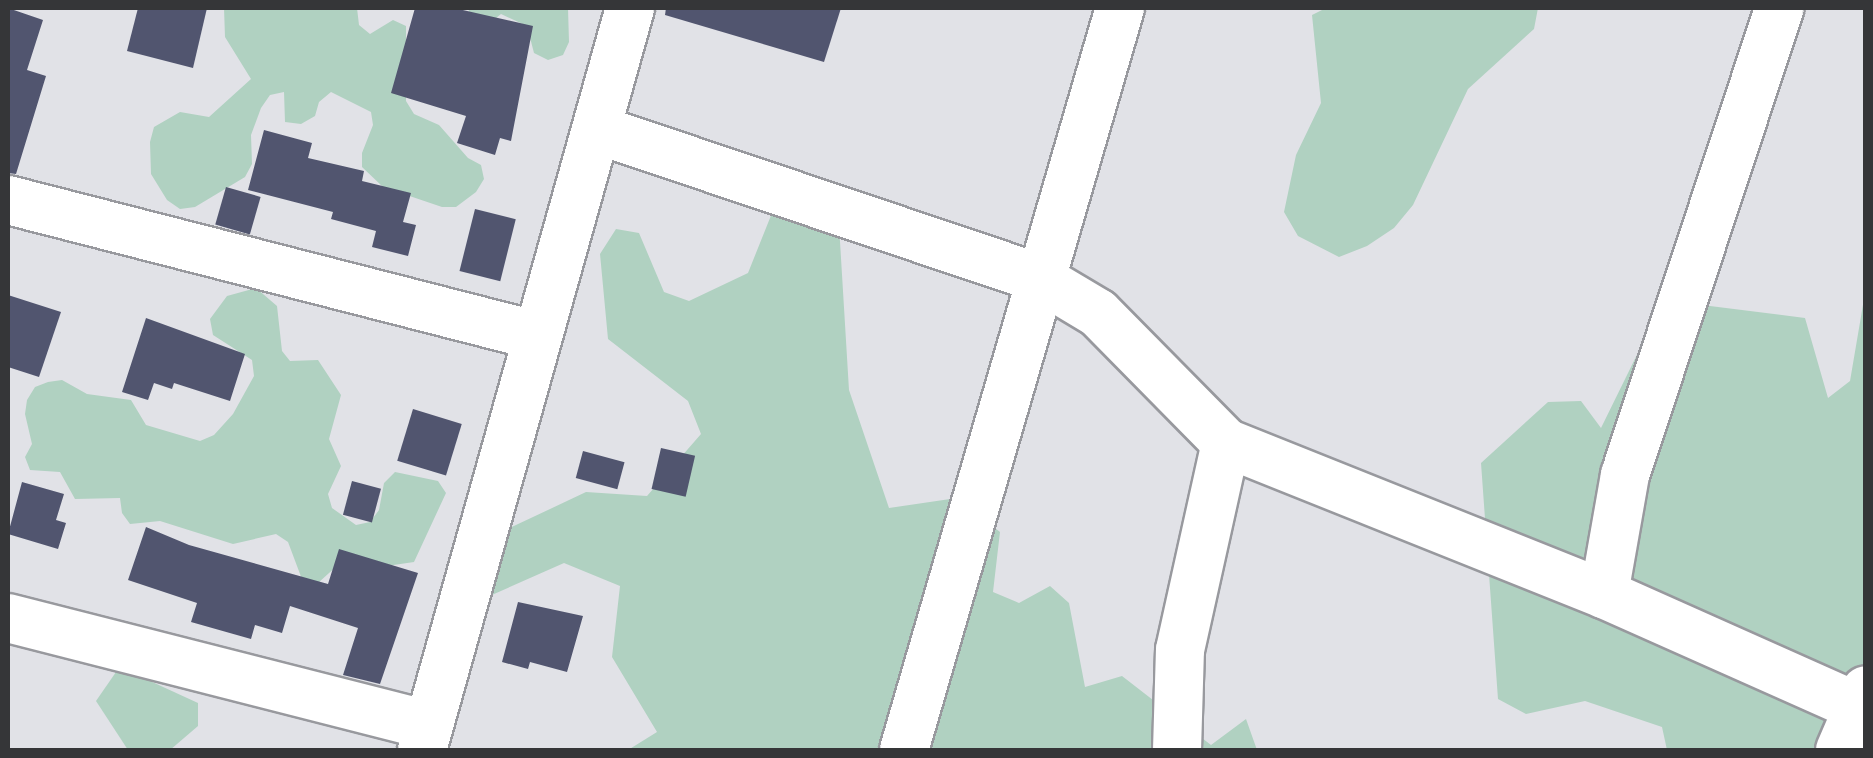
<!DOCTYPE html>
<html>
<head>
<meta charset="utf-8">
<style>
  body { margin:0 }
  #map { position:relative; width:1873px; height:758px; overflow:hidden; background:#e1e2e7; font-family:"Titillium Web",sans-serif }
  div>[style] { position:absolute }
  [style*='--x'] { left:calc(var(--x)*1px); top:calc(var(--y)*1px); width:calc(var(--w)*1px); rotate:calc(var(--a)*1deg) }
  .green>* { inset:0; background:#b0d1c1 }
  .building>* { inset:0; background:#51556f; transform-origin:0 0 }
  .roads { filter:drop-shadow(2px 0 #98999e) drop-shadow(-2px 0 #98999e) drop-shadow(0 2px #98999e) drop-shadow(0 -2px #98999e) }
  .minor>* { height:48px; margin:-24px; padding:0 24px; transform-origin:24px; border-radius:24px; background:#fff }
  span { translate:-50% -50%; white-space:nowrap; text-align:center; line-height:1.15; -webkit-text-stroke:10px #eeeff4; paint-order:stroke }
  .frame { position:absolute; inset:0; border:10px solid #353638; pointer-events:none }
</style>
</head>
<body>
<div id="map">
  <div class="green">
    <div style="clip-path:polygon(224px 8px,357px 8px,359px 25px,370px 34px,393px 20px,406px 26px,406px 101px,414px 114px,439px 125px,468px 158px,481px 165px,484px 179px,476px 192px,456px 207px,442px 207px,383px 187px,362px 167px,362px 153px,373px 125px,371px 112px,331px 92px,319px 102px,315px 116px,301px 124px,285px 122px,284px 92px,270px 95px,261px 108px,251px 135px,252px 164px,245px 177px,195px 207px,180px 209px,167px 200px,151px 174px,150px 142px,154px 127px,180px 112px,209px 117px,251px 79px,225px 37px)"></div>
    <div style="clip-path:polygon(469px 8px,568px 8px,569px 42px,563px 55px,548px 60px,534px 53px,527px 26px,501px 14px,490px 23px,468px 24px)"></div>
    <div style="clip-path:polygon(1326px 8px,1538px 8px,1534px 29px,1468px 89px,1413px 205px,1394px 228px,1367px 246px,1339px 257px,1298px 236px,1284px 212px,1296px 155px,1321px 103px,1312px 15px)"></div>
    <div style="clip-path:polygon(778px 198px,839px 225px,849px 390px,889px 508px,957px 498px,1000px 532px,993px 592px,1019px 603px,1050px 586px,1069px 603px,1085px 687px,1122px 676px,1211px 745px,1246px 719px,1257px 750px,628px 750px,657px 732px,612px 657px,620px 586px,564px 563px,485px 598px,476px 544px,586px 492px,647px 496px,701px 434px,688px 401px,608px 339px,600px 254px,616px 229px,639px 233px,664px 292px,689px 301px,748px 273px)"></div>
    <div style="clip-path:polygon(256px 288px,277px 306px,282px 351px,290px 361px,318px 360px,341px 395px,329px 439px,341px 466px,328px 494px,332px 508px,356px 525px,370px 522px,379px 510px,384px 483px,395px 472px,438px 481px,446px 493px,414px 562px,380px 567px,339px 564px,318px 583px,303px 582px,288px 542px,276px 534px,233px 544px,160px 521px,130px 524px,122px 513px,120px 498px,75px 499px,60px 472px,30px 470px,25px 457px,32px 444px,25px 414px,27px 400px,35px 387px,48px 382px,62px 380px,87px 394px,131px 400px,146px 425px,200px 441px,214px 435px,233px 414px,254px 376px,252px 360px,213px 335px,210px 319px,227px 296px)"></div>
    <div style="clip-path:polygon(1865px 293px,1865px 750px,1667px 750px,1662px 727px,1585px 701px,1526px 714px,1498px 699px,1481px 463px,1548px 402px,1581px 401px,1601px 428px,1656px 316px,1686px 303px,1805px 318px,1828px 398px,1850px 381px)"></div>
    <div style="clip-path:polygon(116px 672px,137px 675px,198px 703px,198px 726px,170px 750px,128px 750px,96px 701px)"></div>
  </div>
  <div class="building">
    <div style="clip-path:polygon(8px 8px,43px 20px,27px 70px,46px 76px,16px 174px,8px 173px)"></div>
    <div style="clip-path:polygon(138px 8px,207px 8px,193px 68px,127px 51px)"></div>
    <div style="clip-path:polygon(415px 8px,454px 8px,533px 26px,511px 141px,500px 138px,495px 155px,457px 143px,466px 116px,391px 93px)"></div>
    <div style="clip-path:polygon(666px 8px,841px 8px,824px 62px,665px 15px)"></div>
    <div style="clip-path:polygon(264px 130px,312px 143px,308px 158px,364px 171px,362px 181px,411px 193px,403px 222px,416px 225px,408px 256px,372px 247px,376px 231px,331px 219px,333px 212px,248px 190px)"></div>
    <div style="left:226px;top:187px;width:36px;height:39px;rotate:16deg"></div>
    <div style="left:475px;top:209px;width:42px;height:64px;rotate:14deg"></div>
    <div style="clip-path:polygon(8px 295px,61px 312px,39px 377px,8px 367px)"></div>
    <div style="clip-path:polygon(146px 318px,245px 354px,230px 401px,174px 383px,172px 389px,154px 383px,148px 400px,122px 392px)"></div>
    <div style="left:413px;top:409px;width:51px;height:54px;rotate:17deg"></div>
    <div style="left:661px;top:448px;width:35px;height:42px;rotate:13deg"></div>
    <div style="left:583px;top:451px;width:43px;height:28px;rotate:15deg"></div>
    <div style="left:352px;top:481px;width:30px;height:35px;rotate:15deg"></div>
    <div style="clip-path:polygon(22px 482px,64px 494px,56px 520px,66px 523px,58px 549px,8px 534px)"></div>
    <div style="clip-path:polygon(146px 527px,189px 545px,328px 584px,339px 549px,418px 573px,380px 684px,343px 675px,358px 628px,290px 606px,282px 633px,255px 625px,251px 639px,191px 622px,197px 603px,128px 580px)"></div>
    <div style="clip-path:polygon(518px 602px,583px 616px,567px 672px,530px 662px,528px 669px,502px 662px)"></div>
  </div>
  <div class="roads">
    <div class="minor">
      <div style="--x:596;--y:129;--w:470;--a:18.6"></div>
      <div style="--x:1041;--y:279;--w:66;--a:30.8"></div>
      <div style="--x:1098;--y:313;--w:182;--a:45.4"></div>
      <div style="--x:1226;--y:443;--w:407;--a:21.8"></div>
      <div style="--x:1604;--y:594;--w:278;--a:24"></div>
      <div style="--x:8;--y:200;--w:547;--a:14.39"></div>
      <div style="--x:1604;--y:594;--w:121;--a:-80"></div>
      <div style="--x:1625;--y:475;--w:492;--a:-71.7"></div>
      <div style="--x:8;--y:618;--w:434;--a:14.3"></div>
      <div style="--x:422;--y:750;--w:771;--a:-74.34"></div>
      <div style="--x:904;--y:750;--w:773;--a:-73.77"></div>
      <div style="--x:1177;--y:750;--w:100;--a:-88.3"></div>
      <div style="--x:1180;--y:650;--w:212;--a:-77.5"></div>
      <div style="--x:1840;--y:750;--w:65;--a:-66.6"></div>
    </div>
  </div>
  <div class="frame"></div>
</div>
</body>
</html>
